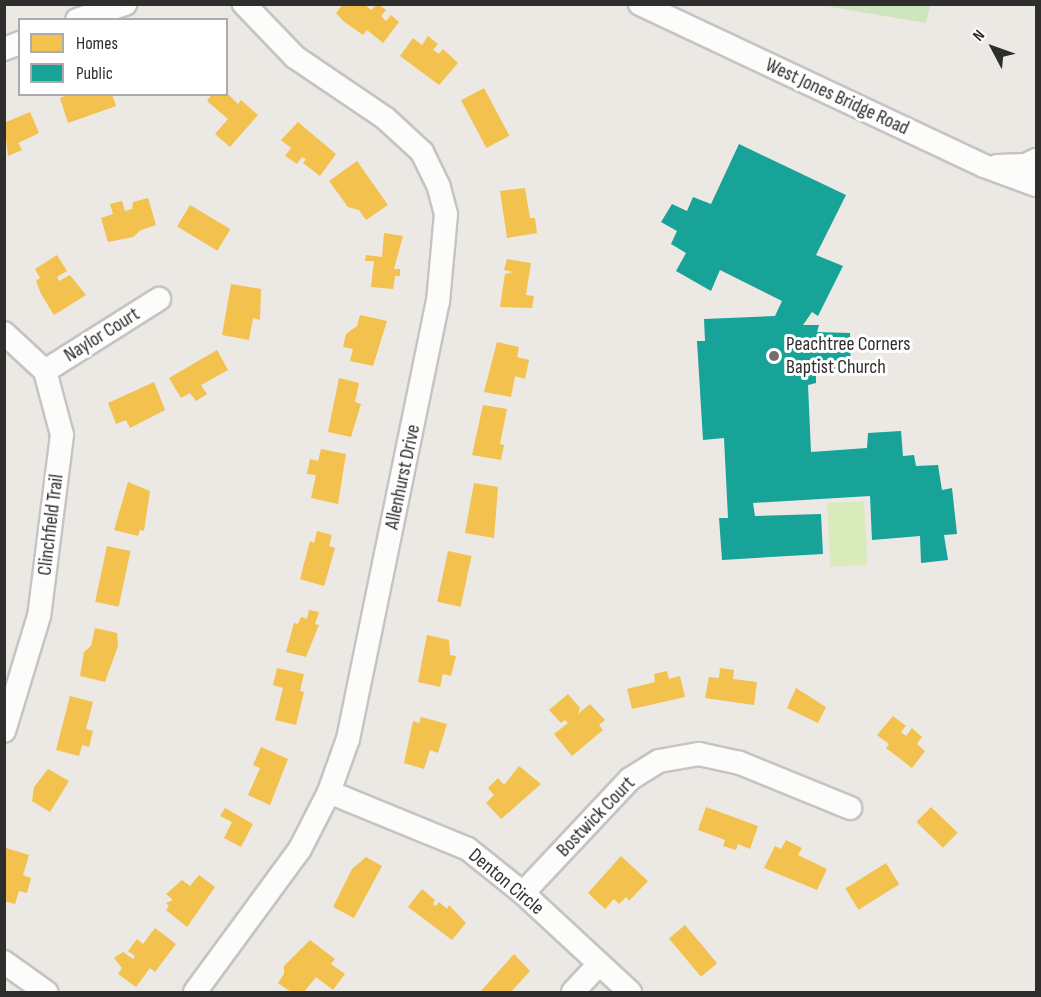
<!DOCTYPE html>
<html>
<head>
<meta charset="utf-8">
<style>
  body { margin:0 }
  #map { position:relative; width:1041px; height:997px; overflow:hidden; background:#ece8e4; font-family:"Sofia Sans Condensed",sans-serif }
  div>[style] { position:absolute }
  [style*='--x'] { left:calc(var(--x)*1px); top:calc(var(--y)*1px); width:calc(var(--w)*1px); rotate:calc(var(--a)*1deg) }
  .green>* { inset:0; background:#cee6be }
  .pitch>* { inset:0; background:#d9eabb; transform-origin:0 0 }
  .homes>* { inset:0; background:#f2c14e; transform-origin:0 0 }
  .public>* { inset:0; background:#17a398 }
  .roads { filter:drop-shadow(2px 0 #c5c4c5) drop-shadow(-2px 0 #c5c4c5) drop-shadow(0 2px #c5c4c5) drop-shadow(0 -2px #c5c4c5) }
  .minor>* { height:22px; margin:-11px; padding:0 11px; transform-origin:11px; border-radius:11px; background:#fcfcfb }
  .dots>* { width:16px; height:16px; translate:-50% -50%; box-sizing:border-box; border:3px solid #fff; border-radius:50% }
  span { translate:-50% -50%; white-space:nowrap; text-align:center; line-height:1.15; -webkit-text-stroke:6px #fff; paint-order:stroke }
  .street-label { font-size:20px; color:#2e2e2e }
  .poi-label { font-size:20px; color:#2e2e2e }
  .left { translate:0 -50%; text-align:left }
  .frame { position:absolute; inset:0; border:6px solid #2e2e2e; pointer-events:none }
  .legend { position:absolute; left:18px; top:18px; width:210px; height:78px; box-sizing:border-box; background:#fff; border:2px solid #ababab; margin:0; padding:8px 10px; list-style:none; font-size:18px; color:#2e2e2e }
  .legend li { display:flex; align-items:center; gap:12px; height:30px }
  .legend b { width:30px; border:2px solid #ababab }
  .north { position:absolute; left:963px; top:18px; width:60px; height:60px; -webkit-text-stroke:4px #fff; paint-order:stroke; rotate:311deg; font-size:16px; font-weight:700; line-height:24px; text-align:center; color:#2e2e2e }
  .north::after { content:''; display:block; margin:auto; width:21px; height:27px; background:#2e2e2e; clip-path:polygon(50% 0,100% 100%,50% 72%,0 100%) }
</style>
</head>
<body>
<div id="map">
  <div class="green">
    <div style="clip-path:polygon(832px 4px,930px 4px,930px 5px,926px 23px,831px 7px)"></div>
  </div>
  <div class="pitch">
    <div style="left:864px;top:501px;width:64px;height:37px;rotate:87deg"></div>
  </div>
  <div class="homes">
    <div style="clip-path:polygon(343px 4px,364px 4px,371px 10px,378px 4px,386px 10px,381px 16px,386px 21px,391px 15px,399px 22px,383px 43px,367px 30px,363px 35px,343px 21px,336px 13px)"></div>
    <div style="clip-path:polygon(428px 36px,438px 44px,433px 50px,439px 54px,443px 49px,458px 63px,439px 85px,400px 56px,413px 38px,422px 45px)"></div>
    <div style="left:484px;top:88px;width:54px;height:26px;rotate:62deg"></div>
    <div style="clip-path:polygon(70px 94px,112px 94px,116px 106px,68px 123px,60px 98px)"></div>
    <div style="clip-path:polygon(212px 94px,228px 94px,238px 104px,241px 100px,258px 115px,230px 147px,215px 134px,228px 119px,207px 101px)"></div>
    <div style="clip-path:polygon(30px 112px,39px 133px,18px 143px,22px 150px,8px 156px,4px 123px)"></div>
    <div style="clip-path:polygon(298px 122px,336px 154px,320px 176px,303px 163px,306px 159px,302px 157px,297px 164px,285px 156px,291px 148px,281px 140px)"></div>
    <div style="clip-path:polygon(357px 161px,388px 205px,366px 220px,359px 210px,348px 207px,329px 181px)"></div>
    <div style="clip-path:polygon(525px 188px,530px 218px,535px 218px,537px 233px,507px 238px,500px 191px)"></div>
    <div style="clip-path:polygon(148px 198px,156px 225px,141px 230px,133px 237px,108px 242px,101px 218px,113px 214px,110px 204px,122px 201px,125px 211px,132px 209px,133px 202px)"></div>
    <div style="left:190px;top:205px;width:47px;height:25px;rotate:31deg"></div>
    <div style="clip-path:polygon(384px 233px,403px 236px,394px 269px,400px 269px,400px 276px,395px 276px,393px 289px,371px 287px,374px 261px,365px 261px,366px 255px,382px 257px)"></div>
    <div style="clip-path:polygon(57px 255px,67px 271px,57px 277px,59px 281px,70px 275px,86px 295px,54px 315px,41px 294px,36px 281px,40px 278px,35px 269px)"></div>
    <div style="clip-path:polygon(507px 259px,531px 263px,526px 295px,534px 296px,532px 308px,500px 307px,505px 274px,513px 272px,504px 270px)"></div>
    <div style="clip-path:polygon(231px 284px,261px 289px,260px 320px,253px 318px,249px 340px,222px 335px)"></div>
    <div style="clip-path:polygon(360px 315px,387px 321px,373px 366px,350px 361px,353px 349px,343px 347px,346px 334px,357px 326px)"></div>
    <div style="clip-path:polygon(497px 342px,519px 347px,517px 357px,529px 360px,525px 379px,515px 376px,511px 397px,484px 392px)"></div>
    <div style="clip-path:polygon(217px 350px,228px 370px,201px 385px,207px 394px,196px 401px,190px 393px,181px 398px,169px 378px)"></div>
    <div style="clip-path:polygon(339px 378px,359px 383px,355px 402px,361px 404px,351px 437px,328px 432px)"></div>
    <div style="clip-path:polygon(154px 382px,165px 410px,130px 428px,126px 420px,116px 424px,108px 403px)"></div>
    <div style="clip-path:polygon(483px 405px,507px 409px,500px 444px,504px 445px,501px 460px,472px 455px)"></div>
    <div style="clip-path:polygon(321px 449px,346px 454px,338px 504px,311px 498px,316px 475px,307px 474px,310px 459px,318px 461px)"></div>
    <div style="clip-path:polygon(128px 482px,150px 491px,144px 531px,140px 530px,138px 536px,114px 530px)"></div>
    <div style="clip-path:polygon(474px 483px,498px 487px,494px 538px,465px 533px)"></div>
    <div style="clip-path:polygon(317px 531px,332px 535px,329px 546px,335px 548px,324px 586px,300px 579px,310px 541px,314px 543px)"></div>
    <div style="left:107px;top:546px;width:24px;height:57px;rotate:12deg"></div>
    <div style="left:448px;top:551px;width:24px;height:52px;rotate:12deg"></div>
    <div style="clip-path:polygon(309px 610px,319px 612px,315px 624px,319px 625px,306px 657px,286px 652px,294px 623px,298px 624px,301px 617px,307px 619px)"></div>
    <div style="clip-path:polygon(95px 628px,117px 633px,118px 646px,105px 682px,80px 676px,84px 652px,91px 646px)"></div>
    <div style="clip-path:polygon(427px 635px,449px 640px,450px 655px,456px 656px,451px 676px,443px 674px,440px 687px,418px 682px)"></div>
    <div style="clip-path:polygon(277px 668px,304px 674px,300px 691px,304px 692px,296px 725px,275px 720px,283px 688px,273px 685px)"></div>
    <div style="clip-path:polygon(720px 668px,734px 670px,733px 679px,757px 682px,754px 705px,705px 698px,709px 677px,719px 678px)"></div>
    <div style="clip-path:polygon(667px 671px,669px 679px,680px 676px,685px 697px,632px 709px,627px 689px,655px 682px,654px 674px)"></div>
    <div style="clip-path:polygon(796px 688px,826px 707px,818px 723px,787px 708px)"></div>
    <div style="clip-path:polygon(568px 694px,580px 708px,578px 714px,590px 704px,605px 720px,599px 725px,603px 730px,572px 756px,554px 734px,568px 723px,565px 720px,561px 723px,549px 710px)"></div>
    <div style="clip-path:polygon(70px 696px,93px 702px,86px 729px,93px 731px,89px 747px,82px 745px,79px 756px,56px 750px)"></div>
    <div style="clip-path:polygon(893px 716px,906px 726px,901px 732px,906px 736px,912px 728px,922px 737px,917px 744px,925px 751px,912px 768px,886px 748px,889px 744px,877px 735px)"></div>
    <div style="clip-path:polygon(421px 717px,447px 724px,438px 753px,430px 750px,424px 769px,404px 763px,413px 721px,419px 723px)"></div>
    <div style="clip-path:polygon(261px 747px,288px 759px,270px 805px,248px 795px,260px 768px,253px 765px)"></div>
    <div style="clip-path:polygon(519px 766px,541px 784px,501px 819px,486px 803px,494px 795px,488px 788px,498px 778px,504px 785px)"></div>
    <div style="clip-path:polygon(48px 769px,69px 781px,50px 812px,32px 801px,34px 787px)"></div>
    <div style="clip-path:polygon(706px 807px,758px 826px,750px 849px,738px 844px,736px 850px,723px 846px,725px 840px,698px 830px)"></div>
    <div style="left:931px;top:807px;width:37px;height:21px;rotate:44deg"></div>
    <div style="clip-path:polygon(225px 808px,253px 824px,241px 847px,224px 838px,232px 822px,220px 816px)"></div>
    <div style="clip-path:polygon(786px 840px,802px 848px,798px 855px,827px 869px,817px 890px,764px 868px,775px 846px,781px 849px)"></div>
    <div style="clip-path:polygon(6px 848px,29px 855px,23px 875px,31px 878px,27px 893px,19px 891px,15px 904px,4px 901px)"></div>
    <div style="clip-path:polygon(621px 856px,648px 881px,629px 901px,626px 897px,619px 904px,614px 899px,605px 909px,588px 893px)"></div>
    <div style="clip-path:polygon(366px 857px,382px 866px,354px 918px,333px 907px,352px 869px)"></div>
    <div style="left:886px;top:863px;width:25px;height:48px;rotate:58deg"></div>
    <div style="clip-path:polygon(199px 875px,215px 887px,187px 927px,166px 910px,169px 906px,166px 903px,173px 900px,166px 894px,182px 880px,190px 886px)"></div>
    <div style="clip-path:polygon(422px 889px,435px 900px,433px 904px,436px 906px,439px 902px,447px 909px,449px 905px,466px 923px,452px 940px,408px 907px)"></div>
    <div style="left:685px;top:925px;width:50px;height:21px;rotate:50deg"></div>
    <div style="clip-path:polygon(155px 928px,176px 944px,155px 972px,150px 968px,136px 987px,118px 974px,122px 968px,114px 958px,123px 952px,133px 959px,135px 956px,128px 951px,137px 939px,143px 944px)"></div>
    <div style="clip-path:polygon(310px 940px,335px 959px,331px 964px,345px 974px,333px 990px,316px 977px,304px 992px,291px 992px,278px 983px,284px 974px,284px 966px)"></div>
    <div style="clip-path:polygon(514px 954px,530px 971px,511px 992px,480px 992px)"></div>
  </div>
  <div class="public">
    <div style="clip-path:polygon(739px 144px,846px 195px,816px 255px,843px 266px,818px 316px,812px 312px,803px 325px,819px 325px,817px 332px,850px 333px,851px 371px,816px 370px,816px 383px,808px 385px,811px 452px,867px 448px,868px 433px,901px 431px,903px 456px,914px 455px,916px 466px,938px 465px,942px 490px,952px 488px,957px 534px,944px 535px,948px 560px,921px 563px,920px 536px,872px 540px,870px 496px,753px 503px,755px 516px,821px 514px,823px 554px,722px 560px,719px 518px,728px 518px,724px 438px,703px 440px,697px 341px,705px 341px,704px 319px,775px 316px,782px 301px,720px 270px,711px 291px,676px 271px,686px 253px,671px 244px,677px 231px,661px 222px,672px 204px,687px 211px,693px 197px,711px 204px)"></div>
  </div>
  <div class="roads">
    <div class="minor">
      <div style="--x:640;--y:4;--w:380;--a:25.2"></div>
      <div style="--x:984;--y:166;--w:55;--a:20.1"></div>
      <div style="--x:77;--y:20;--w:51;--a:-18.4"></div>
      <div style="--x:4;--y:49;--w:17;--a:-21"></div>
      <div style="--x:997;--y:166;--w:29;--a:-2"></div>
      <div style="--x:1026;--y:165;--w:11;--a:-27"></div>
      <div style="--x:4;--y:333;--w:56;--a:42.8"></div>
      <div style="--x:45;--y:371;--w:66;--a:75.1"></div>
      <div style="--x:62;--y:435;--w:182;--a:97.2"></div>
      <div style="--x:39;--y:616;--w:120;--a:106.9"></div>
      <div style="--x:45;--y:371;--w:135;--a:-32.3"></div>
      <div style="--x:329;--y:792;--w:150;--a:22.3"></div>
      <div style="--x:468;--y:849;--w:70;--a:38.7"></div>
      <div style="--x:523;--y:893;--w:146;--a:42.8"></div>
      <div style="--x:523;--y:893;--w:156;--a:-46.8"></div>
      <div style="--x:630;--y:779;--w:34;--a:-32"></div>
      <div style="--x:659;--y:761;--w:41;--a:-9.9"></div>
      <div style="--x:699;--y:754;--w:42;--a:12.4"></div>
      <div style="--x:740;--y:763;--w:119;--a:22.2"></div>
      <div style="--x:4;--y:962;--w:52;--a:35.5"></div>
      <div style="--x:195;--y:992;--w:177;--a:-53.7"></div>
      <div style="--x:300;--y:849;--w:64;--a:-63"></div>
      <div style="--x:329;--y:792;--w:56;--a:-70.3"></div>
      <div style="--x:348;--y:739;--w:446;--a:-78.4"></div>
      <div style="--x:438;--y:302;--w:88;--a:-84.8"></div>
      <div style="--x:446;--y:214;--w:28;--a:-105"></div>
      <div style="--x:439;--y:187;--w:39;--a:-116"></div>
      <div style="--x:422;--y:152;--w:50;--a:-137.4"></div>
      <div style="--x:385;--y:118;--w:109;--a:-145.9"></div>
      <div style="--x:295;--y:57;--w:74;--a:-133.9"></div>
      <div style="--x:573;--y:992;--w:38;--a:-47"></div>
    </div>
  </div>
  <div class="dots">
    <div style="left:774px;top:356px;background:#706f6e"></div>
  </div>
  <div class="street-label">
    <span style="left:837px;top:97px;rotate:25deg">West Jones Bridge Road</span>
    <span style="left:102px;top:335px;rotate:-32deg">Naylor Court</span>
    <span style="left:403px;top:477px;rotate:-78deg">Allenhurst Drive</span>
    <span style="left:51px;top:525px;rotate:-83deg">Clinchfield Trail</span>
    <span style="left:596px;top:817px;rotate:-46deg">Bostwick Court</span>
    <span style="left:506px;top:882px;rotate:40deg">Denton Circle</span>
  </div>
  <div class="poi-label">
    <span class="left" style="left:786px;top:356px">Peachtree Corners<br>Baptist Church</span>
  </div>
  <div class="frame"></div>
  <ul class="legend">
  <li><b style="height:16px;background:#f2c14e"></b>Homes</li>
  <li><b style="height:16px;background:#17a398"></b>Public</li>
  </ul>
  <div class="north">N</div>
</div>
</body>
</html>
